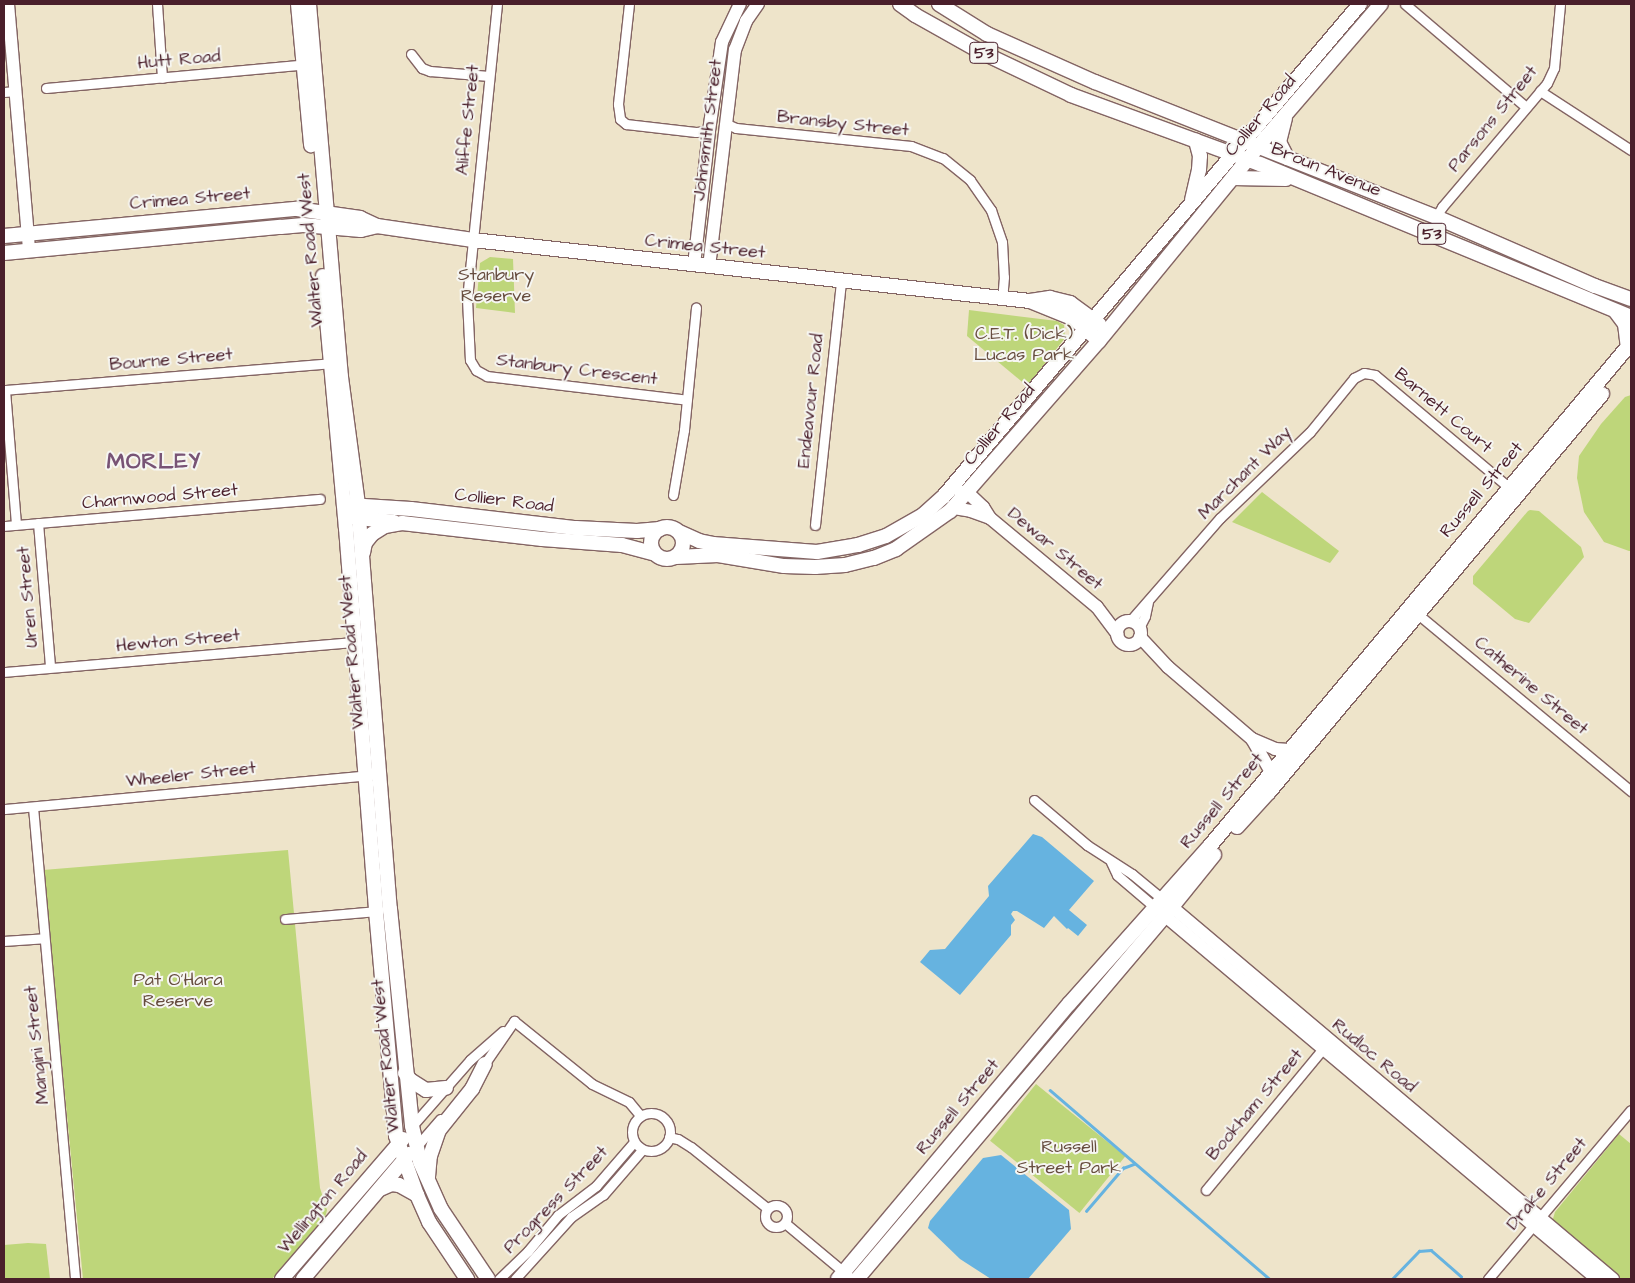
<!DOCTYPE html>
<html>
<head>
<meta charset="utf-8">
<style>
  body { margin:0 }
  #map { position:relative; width:1635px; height:1283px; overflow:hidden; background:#eee4ca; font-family:"Architects Daughter",sans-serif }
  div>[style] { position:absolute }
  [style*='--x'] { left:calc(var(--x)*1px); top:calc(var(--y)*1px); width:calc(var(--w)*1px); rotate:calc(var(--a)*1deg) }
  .green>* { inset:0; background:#bed67a; transform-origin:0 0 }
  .water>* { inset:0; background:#66b3e0 }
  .stream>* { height:2.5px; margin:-1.25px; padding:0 1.25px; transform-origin:1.25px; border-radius:1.25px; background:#66b3e0 }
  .roads { filter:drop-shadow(1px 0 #836463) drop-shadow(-1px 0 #836463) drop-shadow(0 1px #836463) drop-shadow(0 -1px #836463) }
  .street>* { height:9px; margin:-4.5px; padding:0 4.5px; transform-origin:4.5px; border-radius:4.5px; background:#fff }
  .street>.ring { margin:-4.5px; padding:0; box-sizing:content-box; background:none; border:9px solid #fff; border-radius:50% }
  .secondary>* { height:12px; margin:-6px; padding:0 6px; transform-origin:6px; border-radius:6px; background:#fff }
  .secondary>.ring { margin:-6px; padding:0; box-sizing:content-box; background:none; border:12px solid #fff; border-radius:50% }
  .primary>* { height:14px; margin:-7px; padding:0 7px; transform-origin:7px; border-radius:7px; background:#fff }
  .primary>.ring { margin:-7px; padding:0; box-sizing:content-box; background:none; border:14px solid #fff; border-radius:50% }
  span { translate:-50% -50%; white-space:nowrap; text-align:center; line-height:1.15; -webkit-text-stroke:4px #f6f6f2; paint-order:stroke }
  .shield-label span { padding:1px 4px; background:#f6f6f2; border:1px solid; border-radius:4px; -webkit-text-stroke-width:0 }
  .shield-label { font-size:16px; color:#4a1f2b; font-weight:700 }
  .street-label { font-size:18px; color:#4a1f2b }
  .park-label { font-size:18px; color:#674d3f }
  .district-label { font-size:22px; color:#785375; font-weight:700; letter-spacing:1px }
  .frame { position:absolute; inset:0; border:5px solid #4a1f2b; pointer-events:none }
</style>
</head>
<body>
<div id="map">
  <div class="green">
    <div style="clip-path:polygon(490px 257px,513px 259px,515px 313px,476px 308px,480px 263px)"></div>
    <div style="clip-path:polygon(969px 310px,1057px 321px,1064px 325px,1065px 338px,1027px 386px,967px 336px)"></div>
    <div style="clip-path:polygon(1631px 395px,1631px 551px,1629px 551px,1604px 542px,1584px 512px,1577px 478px,1579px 456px,1601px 424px,1625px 397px)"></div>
    <div style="clip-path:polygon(1262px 492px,1339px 551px,1330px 563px,1232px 522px)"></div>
    <div style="clip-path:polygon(1530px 510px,1539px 511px,1581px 547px,1584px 557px,1529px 623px,1515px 619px,1473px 584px,1473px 576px,1528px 511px)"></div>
    <div style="clip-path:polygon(288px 850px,320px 1188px,327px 1210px,325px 1218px,272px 1279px,83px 1279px,43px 870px)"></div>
    <div style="left:1036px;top:1084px;width:115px;height:73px;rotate:39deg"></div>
    <div style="clip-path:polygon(1619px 1134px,1631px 1144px,1631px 1279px,1616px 1279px,1552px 1222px,1555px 1212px)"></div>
    <div style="clip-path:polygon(28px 1243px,46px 1244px,50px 1279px,4px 1279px,4px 1245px)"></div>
  </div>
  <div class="water">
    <div style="clip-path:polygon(1033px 834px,1042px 837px,1094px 881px,1069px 910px,1087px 925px,1078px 936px,1068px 928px,1067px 929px,1054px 916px,1044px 928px,1017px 911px,1013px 911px,1011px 914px,1015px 920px,1011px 925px,1011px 935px,960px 995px,920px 962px,930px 950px,945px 949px,989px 896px,988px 886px)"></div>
    <div style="clip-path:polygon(1001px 1155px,1069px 1210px,1071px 1229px,1028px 1279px,991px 1279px,960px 1259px,928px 1228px,930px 1221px,983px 1158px)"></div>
  </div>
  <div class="stream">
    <div style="--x:1050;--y:1090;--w:290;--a:40.7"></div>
    <div style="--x:1086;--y:1211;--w:57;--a:-49.3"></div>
    <div style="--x:1123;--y:1168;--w:12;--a:-20"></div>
    <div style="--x:1392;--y:1279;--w:39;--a:-46"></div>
    <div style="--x:1419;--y:1251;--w:12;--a:-5"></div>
    <div style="--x:1431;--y:1250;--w:40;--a:41"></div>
  </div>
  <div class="roads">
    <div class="street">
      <div style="--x:157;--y:4;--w:74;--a:86.1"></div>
      <div style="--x:497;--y:4;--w:297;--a:95.8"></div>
      <div style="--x:467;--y:299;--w:61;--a:87.2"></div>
      <div style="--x:470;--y:360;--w:12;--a:59"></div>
      <div style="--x:476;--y:370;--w:13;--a:29"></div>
      <div style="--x:487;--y:376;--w:201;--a:6.8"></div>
      <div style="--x:629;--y:4;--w:101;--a:96.3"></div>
      <div style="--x:618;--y:104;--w:15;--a:82"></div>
      <div style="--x:620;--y:119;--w:8;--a:40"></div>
      <div style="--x:626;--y:124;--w:70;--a:6.5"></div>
      <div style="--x:696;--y:132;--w:13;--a:-4"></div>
      <div style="--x:1405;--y:4;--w:159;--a:40.4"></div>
      <div style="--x:411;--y:54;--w:18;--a:52"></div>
      <div style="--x:422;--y:68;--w:9;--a:21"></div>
      <div style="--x:430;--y:71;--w:59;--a:4.8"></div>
      <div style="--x:46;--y:88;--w:264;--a:-5.2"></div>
      <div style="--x:1540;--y:91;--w:108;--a:33"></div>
      <div style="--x:4;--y:92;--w:12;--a:-5"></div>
      <div style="--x:727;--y:124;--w:10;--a:24"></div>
      <div style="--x:736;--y:128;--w:176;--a:5.9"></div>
      <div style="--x:911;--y:146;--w:34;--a:21"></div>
      <div style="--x:943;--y:158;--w:35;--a:39"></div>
      <div style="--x:970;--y:180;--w:37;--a:55"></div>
      <div style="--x:991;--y:210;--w:34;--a:71"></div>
      <div style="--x:1002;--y:242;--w:35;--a:87"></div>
      <div style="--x:1004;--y:277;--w:21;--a:95"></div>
      <div style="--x:1436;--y:217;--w:12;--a:-59"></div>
      <div style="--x:1442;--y:207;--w:162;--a:-49.7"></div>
      <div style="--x:1547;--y:83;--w:17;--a:-65"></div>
      <div style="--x:1554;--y:68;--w:64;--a:-84.6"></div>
      <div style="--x:4;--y:390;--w:332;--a:-4.7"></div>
      <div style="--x:5;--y:390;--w:135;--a:85.3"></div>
      <div style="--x:673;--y:495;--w:66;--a:-80.4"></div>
      <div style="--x:684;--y:430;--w:123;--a:-84.4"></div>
      <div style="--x:38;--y:523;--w:144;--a:85.2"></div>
      <div style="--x:815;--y:525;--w:246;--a:-83.9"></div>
      <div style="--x:4;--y:526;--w:317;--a:-4.9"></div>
      <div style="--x:1414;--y:611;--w:282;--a:39.7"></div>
      <div style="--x:1130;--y:621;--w:137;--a:-48.9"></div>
      <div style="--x:1220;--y:518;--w:124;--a:-43.7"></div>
      <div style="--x:1310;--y:432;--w:70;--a:-50.8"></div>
      <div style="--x:1354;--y:378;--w:11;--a:-27"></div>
      <div style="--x:1364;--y:373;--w:11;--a:10"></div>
      <div style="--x:1375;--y:375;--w:180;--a:40"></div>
      <div style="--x:1139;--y:628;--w:13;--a:-63"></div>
      <div style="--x:1145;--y:616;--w:14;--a:-78"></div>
      <div style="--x:4;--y:672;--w:352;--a:-4.9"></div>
      <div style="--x:1034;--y:800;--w:70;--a:40.3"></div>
      <div style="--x:1087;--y:845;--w:54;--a:32.8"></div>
      <div style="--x:1132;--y:874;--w:44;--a:39.5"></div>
      <div style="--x:33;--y:807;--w:474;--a:84.9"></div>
      <div style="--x:4;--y:809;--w:369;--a:-5.3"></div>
      <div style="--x:1111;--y:862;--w:14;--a:65"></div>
      <div style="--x:1117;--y:875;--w:52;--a:40.4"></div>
      <div style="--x:285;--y:919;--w:94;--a:-4.9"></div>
      <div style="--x:4;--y:941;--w:39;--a:-4"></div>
      <div style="--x:514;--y:1021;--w:100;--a:38.9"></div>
      <div style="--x:592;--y:1084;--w:41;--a:25.9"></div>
      <div style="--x:629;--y:1102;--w:17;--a:50"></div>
      <div style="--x:483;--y:1066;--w:55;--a:-55.4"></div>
      <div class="ring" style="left:632px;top:1113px;width:29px;height:29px"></div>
      <div style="--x:412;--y:1126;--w:88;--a:-48.7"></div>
      <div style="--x:470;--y:1060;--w:44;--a:-41.3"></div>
      <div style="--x:669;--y:1137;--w:9;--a:13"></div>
      <div style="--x:678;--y:1139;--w:15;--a:32"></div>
      <div style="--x:691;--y:1147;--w:97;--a:38.8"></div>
      <div style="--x:416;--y:1147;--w:37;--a:-49"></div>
      <div style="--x:1206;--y:1190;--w:188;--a:-50.4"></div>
      <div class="ring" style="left:765px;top:1205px;width:13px;height:13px"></div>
      <div style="--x:785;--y:1223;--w:87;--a:39.9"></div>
      <div style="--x:499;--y:1279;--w:40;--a:-44"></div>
      <div style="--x:528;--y:1251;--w:47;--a:-50.2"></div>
      <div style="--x:558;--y:1215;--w:48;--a:-37.3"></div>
      <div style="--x:596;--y:1186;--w:58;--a:-49.2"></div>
      <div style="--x:515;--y:1279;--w:84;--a:-47.9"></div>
      <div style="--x:571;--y:1217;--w:39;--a:-35"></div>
      <div style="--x:603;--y:1195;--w:60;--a:-49.1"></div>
      <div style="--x:1488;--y:1279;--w:221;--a:-49.8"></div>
    </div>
    <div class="secondary">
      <div style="--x:8;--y:4;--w:248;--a:85.1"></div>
      <div style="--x:694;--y:265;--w:135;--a:-83.6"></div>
      <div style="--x:709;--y:131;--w:90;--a:-81.7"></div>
      <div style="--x:722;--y:42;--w:42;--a:-64.7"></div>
      <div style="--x:709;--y:267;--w:219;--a:-83.2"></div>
      <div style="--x:735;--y:50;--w:31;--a:-69"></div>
      <div style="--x:746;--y:21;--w:21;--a:-55"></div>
      <div style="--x:959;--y:491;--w:9;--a:13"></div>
      <div style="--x:968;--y:493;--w:21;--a:43"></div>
      <div style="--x:983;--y:507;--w:13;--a:58"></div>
      <div style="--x:990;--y:518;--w:139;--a:39.8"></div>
      <div style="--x:1097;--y:607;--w:34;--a:53"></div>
      <div style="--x:954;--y:508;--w:17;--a:10"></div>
      <div style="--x:971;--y:511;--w:20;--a:20"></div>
      <div class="ring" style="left:1117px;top:621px;width:12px;height:12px"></div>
      <div style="--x:1140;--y:637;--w:41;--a:47"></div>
      <div style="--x:1168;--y:667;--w:111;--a:40.6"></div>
      <div style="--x:1252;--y:739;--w:25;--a:23"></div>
      <div style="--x:1275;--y:749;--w:14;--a:4"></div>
      <div style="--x:1252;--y:739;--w:38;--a:60"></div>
      <div style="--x:1172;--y:907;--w:577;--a:40.15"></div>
      <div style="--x:1164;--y:915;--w:566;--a:40.05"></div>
    </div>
    <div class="primary">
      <div style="--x:298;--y:4;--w:142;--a:84.7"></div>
      <div style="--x:309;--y:4;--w:374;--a:85.1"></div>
      <div style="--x:341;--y:377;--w:129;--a:82.4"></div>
      <div style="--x:358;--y:505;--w:405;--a:85.5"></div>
      <div style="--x:390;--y:909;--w:218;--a:84.2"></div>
      <div style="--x:412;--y:1126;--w:37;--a:77"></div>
      <div style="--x:420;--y:1162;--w:51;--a:65.9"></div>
      <div style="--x:441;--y:1209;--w:84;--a:56.1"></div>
      <div style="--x:900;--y:4;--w:19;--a:36"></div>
      <div style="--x:915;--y:15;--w:76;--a:29.3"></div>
      <div style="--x:981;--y:52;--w:100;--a:25.5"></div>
      <div style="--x:1071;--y:95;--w:201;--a:20.1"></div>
      <div style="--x:1260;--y:164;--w:401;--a:22.4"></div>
      <div style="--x:939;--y:4;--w:57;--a:32"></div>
      <div style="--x:987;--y:34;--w:118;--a:24"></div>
      <div style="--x:1095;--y:82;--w:367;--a:21.6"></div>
      <div style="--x:1436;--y:217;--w:173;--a:23.5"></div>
      <div style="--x:1595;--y:286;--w:38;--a:20"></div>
      <div style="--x:1285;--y:118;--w:25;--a:104"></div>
      <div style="--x:1279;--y:142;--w:18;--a:63"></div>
      <div style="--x:1233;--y:178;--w:53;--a:1.1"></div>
      <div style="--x:1192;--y:200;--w:31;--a:-77"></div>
      <div style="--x:1199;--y:170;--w:14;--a:-86"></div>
      <div style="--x:1200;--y:156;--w:16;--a:-105"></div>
      <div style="--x:4;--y:236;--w:294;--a:-5.3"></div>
      <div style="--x:297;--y:209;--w:64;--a:8.1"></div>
      <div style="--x:360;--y:218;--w:19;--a:25"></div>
      <div style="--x:377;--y:226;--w:97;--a:8.3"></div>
      <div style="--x:473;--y:240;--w:560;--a:6.25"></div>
      <div style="--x:1030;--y:301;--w:48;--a:22.2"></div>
      <div style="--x:1074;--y:319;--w:33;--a:41"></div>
      <div style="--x:4;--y:253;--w:278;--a:-5.4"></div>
      <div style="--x:281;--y:227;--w:22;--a:-5"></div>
      <div style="--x:303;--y:225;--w:58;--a:4.9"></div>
      <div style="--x:361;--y:230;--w:16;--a:-14"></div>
      <div style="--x:323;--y:276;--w:253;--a:84.8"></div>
      <div style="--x:346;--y:528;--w:384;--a:85.5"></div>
      <div style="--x:376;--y:911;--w:226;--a:84.9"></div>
      <div style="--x:396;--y:1136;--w:63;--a:70.4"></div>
      <div style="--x:417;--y:1195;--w:30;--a:66"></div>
      <div style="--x:429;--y:1222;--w:69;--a:56.3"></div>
      <div style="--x:1030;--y:301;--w:20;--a:-9"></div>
      <div style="--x:1050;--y:298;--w:21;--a:14"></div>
      <div style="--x:1070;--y:303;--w:36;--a:36"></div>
      <div style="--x:1616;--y:312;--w:15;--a:53"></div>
      <div style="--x:1625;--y:324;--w:23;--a:83"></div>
      <div style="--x:349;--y:505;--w:62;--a:3.7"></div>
      <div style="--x:411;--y:509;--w:166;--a:6.6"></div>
      <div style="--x:576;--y:528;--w:61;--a:2.8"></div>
      <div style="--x:637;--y:531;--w:23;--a:-5"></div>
      <div style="--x:351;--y:517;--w:43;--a:6.6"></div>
      <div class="ring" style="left:651px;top:527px;width:18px;height:18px"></div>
      <div style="--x:679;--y:532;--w:22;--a:24"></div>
      <div style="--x:699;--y:541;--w:14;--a:12"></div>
      <div style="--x:713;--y:544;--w:104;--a:4.4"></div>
      <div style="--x:817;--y:552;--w:42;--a:-9.7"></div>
      <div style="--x:858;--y:545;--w:29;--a:-18"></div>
      <div style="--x:886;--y:536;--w:43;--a:-29.6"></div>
      <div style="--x:923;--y:515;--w:28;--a:-42"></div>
      <div style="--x:944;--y:496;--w:644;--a:-49.78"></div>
      <div style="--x:363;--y:553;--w:10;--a:-79"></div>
      <div style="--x:365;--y:543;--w:11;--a:-52"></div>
      <div style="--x:372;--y:534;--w:15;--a:-32"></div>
      <div style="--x:385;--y:526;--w:17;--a:-10"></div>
      <div style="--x:402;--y:523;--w:141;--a:6.5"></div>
      <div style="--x:542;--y:539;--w:80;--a:4.3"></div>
      <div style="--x:622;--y:545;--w:34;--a:15"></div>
      <div style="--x:676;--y:557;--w:42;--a:-2.7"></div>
      <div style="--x:718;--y:555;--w:67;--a:9.5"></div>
      <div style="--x:784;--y:566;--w:31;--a:2"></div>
      <div style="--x:815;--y:567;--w:30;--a:-4"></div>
      <div style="--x:845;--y:565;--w:30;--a:-14"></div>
      <div style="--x:874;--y:558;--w:24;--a:-22"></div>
      <div style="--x:896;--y:549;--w:66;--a:-35.1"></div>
      <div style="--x:950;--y:511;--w:226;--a:-48.8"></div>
      <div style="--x:1099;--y:341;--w:265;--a:-50.7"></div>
      <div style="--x:1267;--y:136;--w:174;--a:-49.2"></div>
      <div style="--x:1237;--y:827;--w:47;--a:-47.6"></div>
      <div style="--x:1269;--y:792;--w:519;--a:-50.08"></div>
      <div style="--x:405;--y:1073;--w:9;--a:54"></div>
      <div style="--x:410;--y:1080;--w:19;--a:32"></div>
      <div style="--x:426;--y:1090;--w:20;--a:-6"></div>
      <div style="--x:428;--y:1177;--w:21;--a:-85"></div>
      <div style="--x:430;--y:1156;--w:28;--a:-71"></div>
      <div style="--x:439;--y:1130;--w:53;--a:-51.2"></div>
      <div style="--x:472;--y:1089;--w:28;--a:-63"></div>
      <div style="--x:380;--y:1189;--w:13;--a:-23"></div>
      <div style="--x:392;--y:1184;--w:7;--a:8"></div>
      <div style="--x:399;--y:1185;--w:21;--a:29"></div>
      <div style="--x:282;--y:1279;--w:185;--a:-49.2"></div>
      <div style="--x:303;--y:1279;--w:164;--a:-49.7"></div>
      <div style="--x:838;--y:1279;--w:359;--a:-50"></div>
      <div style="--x:1069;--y:1004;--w:210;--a:-48.3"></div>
      <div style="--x:1209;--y:847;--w:657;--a:-50.06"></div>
      <div style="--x:857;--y:1279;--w:487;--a:-49.7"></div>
      <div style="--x:1172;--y:907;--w:67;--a:-51.1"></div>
    </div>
  </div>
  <div class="shield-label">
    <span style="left:984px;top:53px">53</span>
    <span style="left:1432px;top:234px">53</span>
  </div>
  <div class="street-label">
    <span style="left:179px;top:60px;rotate:-5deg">Hutt Road</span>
    <span style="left:1261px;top:116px;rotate:-50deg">Collier Road</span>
    <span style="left:1493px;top:119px;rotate:-51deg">Parsons Street</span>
    <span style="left:468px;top:120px;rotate:-84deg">Aliffe Street</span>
    <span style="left:843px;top:124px;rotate:6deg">Bransby Street</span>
    <span style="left:708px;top:130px;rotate:-83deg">Johnsmith Street</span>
    <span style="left:1326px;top:170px;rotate:22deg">Broun Avenue</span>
    <span style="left:190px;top:199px;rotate:-5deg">Crimea Street</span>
    <span style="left:705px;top:247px;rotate:6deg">Crimea Street</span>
    <span style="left:311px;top:250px;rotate:-95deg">Walter Road West</span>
    <span style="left:171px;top:360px;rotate:-5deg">Bourne Street</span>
    <span style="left:577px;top:370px;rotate:7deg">Stanbury Crescent</span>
    <span style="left:811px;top:401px;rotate:-84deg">Endeavour Road</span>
    <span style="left:1443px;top:411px;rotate:40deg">Barnett Court</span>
    <span style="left:1000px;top:425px;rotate:-50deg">Collier Road</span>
    <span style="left:1245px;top:473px;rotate:-45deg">Marchant Way</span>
    <span style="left:1482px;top:490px;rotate:-50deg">Russell Street</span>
    <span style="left:160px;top:497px;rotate:-5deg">Charnwood Street</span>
    <span style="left:504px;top:501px;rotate:7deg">Collier Road</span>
    <span style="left:1055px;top:549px;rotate:40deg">Dewar Street</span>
    <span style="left:28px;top:597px;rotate:-95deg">Uren Street</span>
    <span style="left:178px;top:641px;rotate:-5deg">Hewton Street</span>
    <span style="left:352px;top:652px;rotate:-95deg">Walter Road West</span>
    <span style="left:1531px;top:686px;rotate:40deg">Catherine Street</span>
    <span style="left:191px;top:775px;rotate:-6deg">Wheeler Street</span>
    <span style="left:1222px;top:801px;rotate:-50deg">Russell Street</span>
    <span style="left:37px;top:1045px;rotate:-96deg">Mangini Street</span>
    <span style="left:386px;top:1056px;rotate:-96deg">Walter Road West</span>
    <span style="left:1374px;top:1056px;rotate:40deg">Rudloc Road</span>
    <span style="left:1255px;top:1105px;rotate:-50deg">Bookham Street</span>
    <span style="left:958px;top:1107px;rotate:-50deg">Russell Street</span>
    <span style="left:1547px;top:1184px;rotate:-50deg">Drake Street</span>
    <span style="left:556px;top:1200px;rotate:-46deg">Progress Street</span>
    <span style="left:323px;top:1202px;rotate:-50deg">Wellington Road</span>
  </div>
  <div class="park-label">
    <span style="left:496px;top:286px">Stanbury<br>Reserve</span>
    <span style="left:1024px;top:345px">C.E.T. (Dick)<br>Lucas Park</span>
    <span style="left:178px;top:991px">Pat O'Hara<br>Reserve</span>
    <span style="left:1069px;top:1158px">Russell<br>Street Park</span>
  </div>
  <div class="district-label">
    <span style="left:154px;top:462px">MORLEY</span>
  </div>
  <div class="frame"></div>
</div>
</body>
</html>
